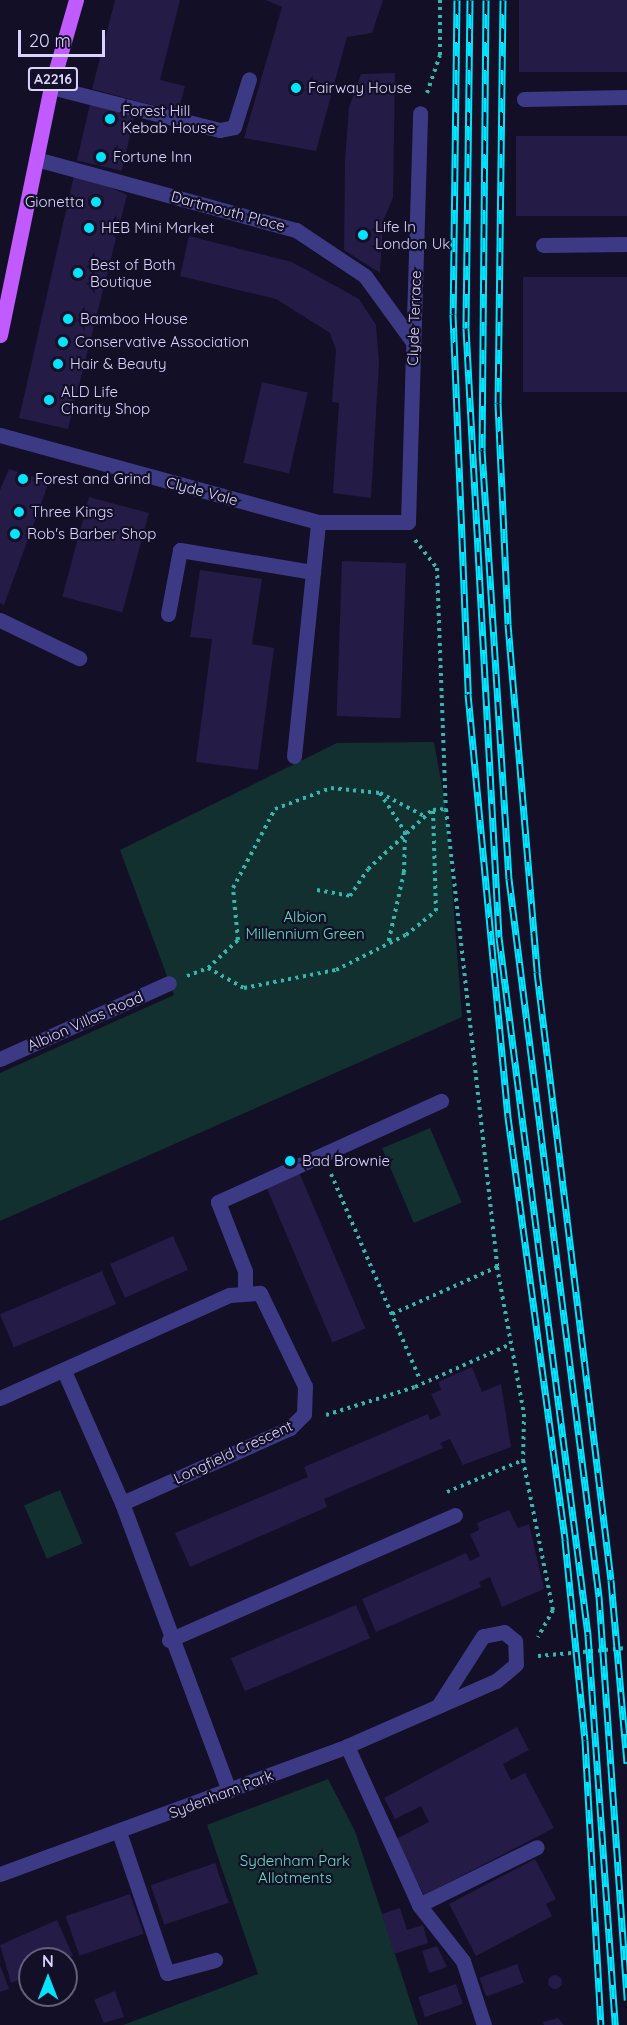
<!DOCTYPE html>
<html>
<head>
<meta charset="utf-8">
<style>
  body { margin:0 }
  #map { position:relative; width:627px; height:2025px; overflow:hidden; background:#130f26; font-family:Quicksand,sans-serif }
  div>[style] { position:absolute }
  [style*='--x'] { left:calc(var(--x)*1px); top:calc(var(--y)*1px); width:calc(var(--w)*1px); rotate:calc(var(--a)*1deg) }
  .green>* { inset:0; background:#12302f; transform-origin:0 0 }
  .building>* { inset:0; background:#241b47; transform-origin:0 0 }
  .round { border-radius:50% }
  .path>* { height:4px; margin-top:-2px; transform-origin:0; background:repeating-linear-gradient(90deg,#2fb8b0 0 3px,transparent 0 7.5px) }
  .minor>* { height:15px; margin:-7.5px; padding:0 7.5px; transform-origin:7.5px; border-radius:7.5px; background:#3d3a85 }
  .major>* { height:15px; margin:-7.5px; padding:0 7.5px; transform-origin:7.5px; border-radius:7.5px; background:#c25bff }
  .rail>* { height:7px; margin-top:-3.5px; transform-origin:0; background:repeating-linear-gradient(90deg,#130f26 0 14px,#00e5ff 0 28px); box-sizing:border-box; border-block:2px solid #00e5ff }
  .dots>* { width:16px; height:16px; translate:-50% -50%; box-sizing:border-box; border:3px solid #130f26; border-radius:50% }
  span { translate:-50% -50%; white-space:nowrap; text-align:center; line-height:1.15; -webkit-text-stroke:4.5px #130f26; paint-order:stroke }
  .shield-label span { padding:2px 4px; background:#130f26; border:2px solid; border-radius:4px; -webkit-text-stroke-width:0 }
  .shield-label { font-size:14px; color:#d9d4ff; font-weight:700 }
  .poi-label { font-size:15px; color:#d9d4ff }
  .left { translate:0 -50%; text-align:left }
  .right { translate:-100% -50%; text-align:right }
  .street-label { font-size:15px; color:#d9d4ff }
  .park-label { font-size:15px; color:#5fe0c0 }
  .north { position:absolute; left:18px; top:1947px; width:60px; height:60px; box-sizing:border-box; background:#130f26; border:2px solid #625e7d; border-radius:50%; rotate:0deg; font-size:16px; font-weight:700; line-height:24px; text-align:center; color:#d9d4ff }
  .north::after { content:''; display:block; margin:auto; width:21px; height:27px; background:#00e5ff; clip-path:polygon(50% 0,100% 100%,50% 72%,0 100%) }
  .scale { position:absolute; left:18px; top:30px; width:87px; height:27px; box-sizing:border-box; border:3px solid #d9d4ff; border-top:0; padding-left:8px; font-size:18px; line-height:21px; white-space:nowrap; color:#d9d4ff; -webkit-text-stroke:4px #130f26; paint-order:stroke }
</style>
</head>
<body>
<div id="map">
  <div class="green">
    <div style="clip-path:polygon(434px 742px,446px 809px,462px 1017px,0 1221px,0 1073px,174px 995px,120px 850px,337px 743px)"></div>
    <div style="left:430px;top:1128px;width:81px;height:52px;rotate:67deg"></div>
    <div style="left:60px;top:1490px;width:58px;height:39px;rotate:67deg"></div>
    <div style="clip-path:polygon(328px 1779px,355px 1831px,418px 2025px,123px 2025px,258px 1974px,207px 1825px)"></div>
  </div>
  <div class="building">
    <div style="clip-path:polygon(115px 0,180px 0,160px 80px,185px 86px,178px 112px,92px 89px)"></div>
    <div style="clip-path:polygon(266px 0,383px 0,372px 33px,347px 37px,316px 151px,244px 138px,282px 7px)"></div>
    <div style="left:519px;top:0;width:108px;height:72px"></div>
    <div style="clip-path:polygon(395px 73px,393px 198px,383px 221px,380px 273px,344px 250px,345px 160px,349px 107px,361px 74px)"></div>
    <div style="left:90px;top:104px;width:46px;height:58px;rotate:13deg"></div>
    <div style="left:627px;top:136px;width:80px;height:111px;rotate:90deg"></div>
    <div style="clip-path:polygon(75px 171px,127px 195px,68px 429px,19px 418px)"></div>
    <div style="clip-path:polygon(189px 236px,292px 262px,359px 299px,376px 325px,379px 362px,371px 498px,333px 493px,339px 403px,332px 402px,336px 350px,330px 333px,276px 299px,180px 276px)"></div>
    <div style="left:627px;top:277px;width:115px;height:104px;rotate:90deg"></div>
    <div style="left:262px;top:382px;width:47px;height:83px;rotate:13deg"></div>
    <div style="clip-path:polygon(9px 469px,49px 482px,4px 605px,0 603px,0 490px)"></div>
    <div style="left:89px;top:497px;width:62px;height:103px;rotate:15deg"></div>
    <div style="left:342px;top:561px;width:64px;height:155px;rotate:2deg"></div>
    <div style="clip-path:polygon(200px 570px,262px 579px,252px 644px,274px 648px,258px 770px,196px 762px,212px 639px,190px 637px)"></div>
    <div style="left:299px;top:1172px;width:170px;height:36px;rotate:67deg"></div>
    <div style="left:173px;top:1236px;width:37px;height:69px;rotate:66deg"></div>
    <div style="left:102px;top:1271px;width:36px;height:111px;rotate:67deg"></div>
    <div style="clip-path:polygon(472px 1367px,482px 1392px,501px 1384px,511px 1447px,463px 1465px,450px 1439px,440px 1443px,443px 1448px,324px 1499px,327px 1507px,190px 1567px,175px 1533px,308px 1477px,304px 1467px,428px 1414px,430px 1420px,441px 1415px,431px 1394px,441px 1390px,438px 1382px)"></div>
    <div style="clip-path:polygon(509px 1510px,518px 1528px,529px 1524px,544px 1589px,502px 1607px,490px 1577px,479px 1582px,481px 1587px,376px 1632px,362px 1599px,466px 1553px,476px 1573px,470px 1561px,480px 1556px,470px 1534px,479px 1530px,477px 1523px)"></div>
    <div style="left:356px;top:1605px;width:36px;height:136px;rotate:67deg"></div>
    <div style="clip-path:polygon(517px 1727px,529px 1750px,503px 1764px,511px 1780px,525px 1773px,554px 1828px,424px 1895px,396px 1839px,429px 1822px,421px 1806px,395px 1819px,384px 1798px)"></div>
    <div style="clip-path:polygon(535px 1859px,556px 1899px,546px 1904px,552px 1916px,476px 1956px,449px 1904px)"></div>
    <div style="left:215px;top:1863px;width:42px;height:68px;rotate:71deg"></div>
    <div style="left:130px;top:1894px;width:42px;height:68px;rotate:71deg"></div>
    <div style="clip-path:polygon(400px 1908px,407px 1930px,423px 1925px,428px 1943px,394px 1954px,382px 1914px)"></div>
    <div style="clip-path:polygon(57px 1920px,73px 1956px,30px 1959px,30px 1975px,11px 1983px,0 1945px)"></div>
    <div style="clip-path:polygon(437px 1946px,447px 1967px,429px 1973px,422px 1951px)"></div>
    <div style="left:517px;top:1964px;width:20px;height:40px;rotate:70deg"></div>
    <div style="clip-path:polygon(0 1965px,9px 1989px,0 1992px)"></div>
    <div class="round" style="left:548px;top:1975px;width:14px;height:14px"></div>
    <div style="left:456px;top:1984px;width:21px;height:40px;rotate:71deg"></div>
    <div style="clip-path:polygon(115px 1991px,124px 2017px,104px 2023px,94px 2000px)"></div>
    <div style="clip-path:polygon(558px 2018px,564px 2025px,544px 2025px,543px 2022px)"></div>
  </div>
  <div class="path">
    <div style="--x:427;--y:93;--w:40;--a:-71.1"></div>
    <div style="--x:440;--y:55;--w:55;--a:-90"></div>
    <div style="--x:415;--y:540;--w:36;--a:52"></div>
    <div style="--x:437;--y:568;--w:241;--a:87.9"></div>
    <div style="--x:446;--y:809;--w:461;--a:83.6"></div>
    <div style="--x:497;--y:1267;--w:149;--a:79.6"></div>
    <div style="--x:524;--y:1414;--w:46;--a:91.2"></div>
    <div style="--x:523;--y:1460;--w:153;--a:78.7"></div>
    <div style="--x:553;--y:1610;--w:31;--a:119"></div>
    <div style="--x:380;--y:793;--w:46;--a:57.3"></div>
    <div style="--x:405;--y:832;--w:40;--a:91.4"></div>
    <div style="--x:404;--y:872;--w:74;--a:102.5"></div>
    <div style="--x:317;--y:890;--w:34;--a:10"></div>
    <div style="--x:350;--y:896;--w:32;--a:-56"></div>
    <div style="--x:368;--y:869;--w:87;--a:-42.7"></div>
    <div style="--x:208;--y:968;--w:41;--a:-43"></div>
    <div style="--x:238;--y:940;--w:52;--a:-95.5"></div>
    <div style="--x:233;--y:888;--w:89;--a:-62"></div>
    <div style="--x:275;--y:809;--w:60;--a:-20.6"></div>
    <div style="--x:331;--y:788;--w:49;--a:5.8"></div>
    <div style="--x:380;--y:793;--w:52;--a:27.6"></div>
    <div style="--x:187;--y:976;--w:22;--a:-21"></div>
    <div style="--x:208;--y:968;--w:41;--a:29.1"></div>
    <div style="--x:244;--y:988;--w:94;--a:-11.1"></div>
    <div style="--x:336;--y:970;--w:78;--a:-26.6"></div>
    <div style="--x:406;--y:935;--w:38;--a:-39"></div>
    <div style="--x:436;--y:911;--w:101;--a:-91.7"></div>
    <div style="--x:433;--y:810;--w:13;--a:-4"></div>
    <div style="--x:331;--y:1174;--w:224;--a:66.6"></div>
    <div style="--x:392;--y:1314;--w:115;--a:-24.1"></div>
    <div style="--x:326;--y:1415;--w:93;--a:-17.5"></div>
    <div style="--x:415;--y:1387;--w:103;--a:-24.1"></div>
    <div style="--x:447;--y:1492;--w:82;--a:-22.8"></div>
    <div style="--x:538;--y:1656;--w:89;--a:-5.1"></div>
  </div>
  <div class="minor">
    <div style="--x:51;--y:87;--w:174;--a:14.3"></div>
    <div style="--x:220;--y:130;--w:14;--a:-12"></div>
    <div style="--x:234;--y:127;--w:50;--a:-72.6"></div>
    <div style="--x:524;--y:99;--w:103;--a:-1.1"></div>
    <div style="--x:36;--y:159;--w:270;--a:15.3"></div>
    <div style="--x:296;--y:230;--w:83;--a:33.7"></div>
    <div style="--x:365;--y:276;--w:82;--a:54"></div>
    <div style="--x:543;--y:245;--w:84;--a:-0.7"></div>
    <div style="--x:0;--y:435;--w:330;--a:15.3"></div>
    <div style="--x:318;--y:522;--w:90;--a:0"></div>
    <div style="--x:408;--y:522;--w:409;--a:-88.3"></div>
    <div style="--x:168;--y:614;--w:65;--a:-79.4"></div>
    <div style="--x:180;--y:550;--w:135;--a:9.4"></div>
    <div style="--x:0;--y:620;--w:88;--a:25.7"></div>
    <div style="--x:294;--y:756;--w:235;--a:-84.1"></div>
    <div style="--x:0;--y:1059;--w:185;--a:-24.2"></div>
    <div style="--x:245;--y:1291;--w:20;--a:-90"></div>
    <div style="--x:245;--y:1271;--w:74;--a:-111.4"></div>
    <div style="--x:218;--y:1202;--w:245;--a:-24.4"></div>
    <div style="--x:64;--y:1371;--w:144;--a:66.3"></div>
    <div style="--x:122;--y:1503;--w:307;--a:69.6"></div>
    <div style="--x:0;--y:1398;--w:251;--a:-24.2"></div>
    <div style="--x:229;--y:1295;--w:31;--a:-4"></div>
    <div style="--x:260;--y:1293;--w:103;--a:64.2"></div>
    <div style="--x:305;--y:1386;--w:28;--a:92"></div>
    <div style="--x:304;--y:1414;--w:20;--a:135"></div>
    <div style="--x:290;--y:1428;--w:184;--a:155.9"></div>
    <div style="--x:169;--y:1640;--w:312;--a:-23.6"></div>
    <div style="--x:347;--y:1746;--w:175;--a:65.6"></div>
    <div style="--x:419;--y:1905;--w:71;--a:51.8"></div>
    <div style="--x:463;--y:1961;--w:67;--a:71.8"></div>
    <div style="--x:119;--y:1832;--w:149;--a:71.2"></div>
    <div style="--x:167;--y:1973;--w:50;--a:-15.2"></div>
    <div style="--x:0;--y:1874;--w:370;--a:-20.2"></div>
    <div style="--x:347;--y:1746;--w:163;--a:-23.6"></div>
    <div style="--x:496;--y:1681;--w:26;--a:-40"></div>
    <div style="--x:516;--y:1664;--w:23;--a:-92"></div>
    <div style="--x:515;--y:1641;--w:14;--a:-141"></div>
    <div style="--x:504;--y:1632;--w:21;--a:169"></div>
    <div style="--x:483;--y:1636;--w:83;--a:122.7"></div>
    <div style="--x:419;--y:1905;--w:131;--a:-26.2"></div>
  </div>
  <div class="major">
    <div style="--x:0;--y:335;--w:253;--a:-78.4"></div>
    <div style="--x:51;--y:87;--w:91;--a:-74"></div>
  </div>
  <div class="rail">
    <div style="--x:457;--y:0;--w:314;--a:90.7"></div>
    <div style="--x:453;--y:314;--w:380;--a:87.7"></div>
    <div style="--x:468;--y:694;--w:425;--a:84.6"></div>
    <div style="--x:508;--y:1117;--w:427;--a:82.3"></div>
    <div style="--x:565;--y:1540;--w:201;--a:84.3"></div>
    <div style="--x:585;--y:1740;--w:285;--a:86.8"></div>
    <div style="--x:470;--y:0;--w:328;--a:90.7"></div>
    <div style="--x:466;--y:328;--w:610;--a:86.9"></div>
    <div style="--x:499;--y:937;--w:704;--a:82.73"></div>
    <div style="--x:588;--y:1635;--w:391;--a:86"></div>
    <div style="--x:486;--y:0;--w:450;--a:90.5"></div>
    <div style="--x:482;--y:450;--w:430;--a:86.4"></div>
    <div style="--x:509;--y:879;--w:723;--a:82.85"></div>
    <div style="--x:599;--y:1596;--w:405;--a:86"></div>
    <div style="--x:503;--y:0;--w:403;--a:90.7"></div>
    <div style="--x:498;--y:403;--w:221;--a:87.4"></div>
    <div style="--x:508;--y:624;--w:349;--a:85.2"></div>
    <div style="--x:537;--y:972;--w:612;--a:83.06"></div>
    <div style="--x:611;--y:1580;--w:184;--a:85"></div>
  </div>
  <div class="dots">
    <div style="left:296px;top:88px;background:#00e5ff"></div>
    <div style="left:110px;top:119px;background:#00e5ff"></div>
    <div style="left:101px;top:157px;background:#00e5ff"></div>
    <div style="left:96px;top:202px;background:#00e5ff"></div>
    <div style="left:89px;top:228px;background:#00e5ff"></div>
    <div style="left:363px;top:235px;background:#00e5ff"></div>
    <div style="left:78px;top:273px;background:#00e5ff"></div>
    <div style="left:68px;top:319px;background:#00e5ff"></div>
    <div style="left:63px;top:342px;background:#00e5ff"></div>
    <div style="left:58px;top:364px;background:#00e5ff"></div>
    <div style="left:49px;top:400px;background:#00e5ff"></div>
    <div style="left:23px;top:479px;background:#00e5ff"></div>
    <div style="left:19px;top:512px;background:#00e5ff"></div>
    <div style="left:15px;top:534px;background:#00e5ff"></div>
    <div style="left:290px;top:1161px;background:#00e5ff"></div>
  </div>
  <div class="shield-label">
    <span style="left:53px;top:79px">A2216</span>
  </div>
  <div class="poi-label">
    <span class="left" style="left:308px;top:88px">Fairway House</span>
    <span class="left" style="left:122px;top:119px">Forest Hill<br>Kebab House</span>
    <span class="left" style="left:113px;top:157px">Fortune Inn</span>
    <span class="right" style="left:84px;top:202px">Gionetta</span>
    <span class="left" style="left:375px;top:235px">Life In<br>London Uk</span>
    <span class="left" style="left:101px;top:228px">HEB Mini Market</span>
    <span class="left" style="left:90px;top:273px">Best of Both<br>Boutique</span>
    <span class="left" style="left:80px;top:319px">Bamboo House</span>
    <span class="left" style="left:75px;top:342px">Conservative Association</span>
    <span class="left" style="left:70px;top:364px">Hair &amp; Beauty</span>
    <span class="left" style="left:61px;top:400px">ALD Life<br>Charity Shop</span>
    <span class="left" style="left:35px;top:479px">Forest and Grind</span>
    <span class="left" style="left:31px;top:512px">Three Kings</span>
    <span class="left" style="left:27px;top:534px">Rob's Barber Shop</span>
    <span class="left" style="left:302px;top:1161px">Bad Brownie</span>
  </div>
  <div class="street-label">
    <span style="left:228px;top:211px;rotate:15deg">Dartmouth Place</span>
    <span style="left:414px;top:318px;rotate:-88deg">Clyde Terrace</span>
    <span style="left:202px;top:491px;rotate:15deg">Clyde Vale</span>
    <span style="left:85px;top:1021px;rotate:-24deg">Albion Villas Road</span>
    <span style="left:233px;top:1452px;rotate:-25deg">Longfield Crescent</span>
    <span style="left:221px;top:1794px;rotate:-21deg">Sydenham Park</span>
  </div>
  <div class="park-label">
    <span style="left:305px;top:925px">Albion<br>Millennium Green</span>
    <span style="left:295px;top:1869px">Sydenham Park<br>Allotments</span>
  </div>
  <div class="north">N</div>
  <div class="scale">20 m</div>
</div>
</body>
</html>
